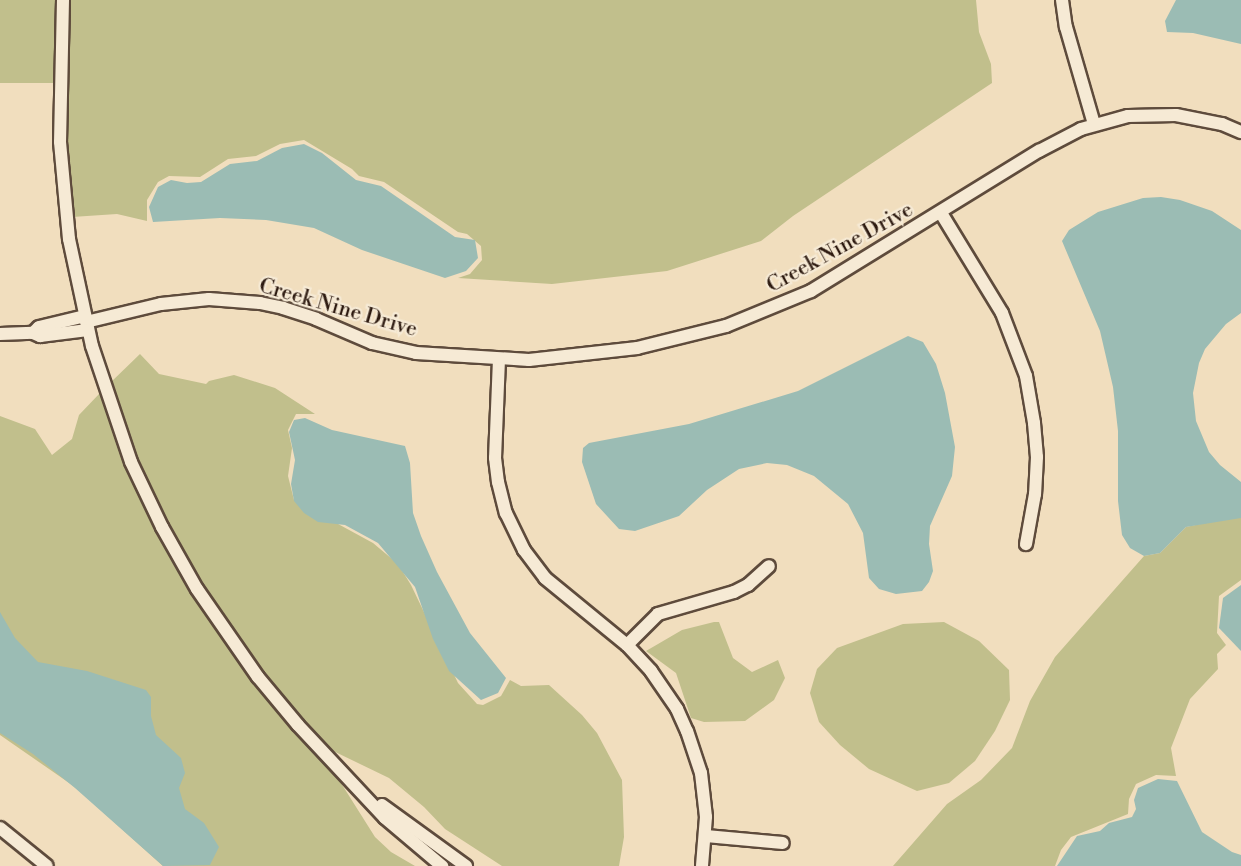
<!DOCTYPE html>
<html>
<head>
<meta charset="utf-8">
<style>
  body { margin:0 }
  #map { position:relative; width:1241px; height:866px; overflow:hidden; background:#f1debe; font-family:"Libre Bodoni",serif }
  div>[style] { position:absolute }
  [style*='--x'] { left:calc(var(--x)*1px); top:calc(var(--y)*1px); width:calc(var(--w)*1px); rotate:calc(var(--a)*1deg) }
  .green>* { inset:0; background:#c1bf8c; transform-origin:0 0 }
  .water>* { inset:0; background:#9bbcb4 }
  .roads { filter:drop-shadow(2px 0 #5e4b3c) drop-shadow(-2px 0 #5e4b3c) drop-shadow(0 2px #5e4b3c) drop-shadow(0 -2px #5e4b3c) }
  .minor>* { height:12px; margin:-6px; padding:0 6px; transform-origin:6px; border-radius:6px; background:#f6ead5 }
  span { translate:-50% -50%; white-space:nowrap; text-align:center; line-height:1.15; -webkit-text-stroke:4.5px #f6ead5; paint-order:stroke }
  .street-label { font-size:21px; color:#2d1a10 }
</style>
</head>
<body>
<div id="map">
  <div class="green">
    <div style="left:0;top:0;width:57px;height:83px"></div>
    <div style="clip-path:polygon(68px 0,976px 0,979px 32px,991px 64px,992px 83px,793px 216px,761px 241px,667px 271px,552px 284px,458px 278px,470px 274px,482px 260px,481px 246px,467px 234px,458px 232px,384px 182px,359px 176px,352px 169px,304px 140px,280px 144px,256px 156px,228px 159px,200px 177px,169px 176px,158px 182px,147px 200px,147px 221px,117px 214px,72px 217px,66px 141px)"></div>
    <div style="clip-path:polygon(140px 354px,159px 374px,206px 384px,209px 381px,234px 375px,275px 388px,315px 414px,296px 414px,288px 430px,292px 448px,288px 476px,294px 500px,373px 543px,398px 564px,411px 585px,458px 683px,477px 704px,483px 705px,501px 696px,510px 680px,521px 686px,549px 685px,582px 715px,597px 733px,622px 780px,624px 837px,619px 866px,502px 866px,445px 829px,424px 807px,389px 778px,327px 748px,303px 721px,263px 674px,202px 586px,167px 525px,137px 460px,109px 384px)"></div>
    <div style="clip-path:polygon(100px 393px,126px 465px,157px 530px,221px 637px,293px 729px,334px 772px,375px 837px,391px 852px,415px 866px,163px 866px,75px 787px,0 735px,0 416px,35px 429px,52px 455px,72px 439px,79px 415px)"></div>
    <div style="clip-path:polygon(1229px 518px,1241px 518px,1241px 580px,1219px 596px,1217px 633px,1226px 645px,1217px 654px,1218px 669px,1190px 699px,1171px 748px,1176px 776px,1156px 775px,1136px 784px,1129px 799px,1128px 814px,1071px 837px,1061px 850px,1055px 866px,893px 866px,947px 804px,981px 780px,1012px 748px,1030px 701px,1055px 657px,1144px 556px,1160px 553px,1186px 527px)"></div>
    <div style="clip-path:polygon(714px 622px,719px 622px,733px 658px,752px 672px,778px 660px,785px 678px,774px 700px,745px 721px,704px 722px,691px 718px,676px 673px,646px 651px,682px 630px)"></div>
    <div style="clip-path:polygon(944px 622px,979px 641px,1009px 670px,1010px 700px,995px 731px,975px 761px,949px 783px,917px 791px,869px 769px,840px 745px,819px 722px,810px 693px,817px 669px,837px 648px,903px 624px)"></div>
  </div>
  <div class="water">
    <div style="clip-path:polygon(1176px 0,1241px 0,1241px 44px,1193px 33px,1167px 32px,1165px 21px)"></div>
    <div style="clip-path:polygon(304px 144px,322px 153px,356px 180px,381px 186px,455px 237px,475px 240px,478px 258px,466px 271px,445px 278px,362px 250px,314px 228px,266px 220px,220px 218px,153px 222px,149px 207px,158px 187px,171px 180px,187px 183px,201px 182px,230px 164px,257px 161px,282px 148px)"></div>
    <div style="clip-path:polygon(1161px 197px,1180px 200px,1212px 211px,1241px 230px,1241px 313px,1226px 324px,1205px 349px,1199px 363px,1193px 393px,1196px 421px,1209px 452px,1220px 465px,1241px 482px,1241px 518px,1186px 527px,1160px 553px,1144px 556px,1130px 548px,1122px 535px,1118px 501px,1118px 431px,1113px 387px,1100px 331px,1062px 241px,1069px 230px,1098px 212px,1143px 198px)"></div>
    <div style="clip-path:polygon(908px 336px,923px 342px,936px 364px,945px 393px,955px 447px,952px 476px,930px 526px,929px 544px,933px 571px,929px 582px,922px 591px,896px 594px,879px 589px,869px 578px,863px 533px,848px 504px,814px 476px,787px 465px,767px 463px,739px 469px,707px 490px,679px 516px,635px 531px,619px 529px,596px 504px,582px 462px,583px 448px,589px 443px,689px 424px,798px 391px)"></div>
    <div style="clip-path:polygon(305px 418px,332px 430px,405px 446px,410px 463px,413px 513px,421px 536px,437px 572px,470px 633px,506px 678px,498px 693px,481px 700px,449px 671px,433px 639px,415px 587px,378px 543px,345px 525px,318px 522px,304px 513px,294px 501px,291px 484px,295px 460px,289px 432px,294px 420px)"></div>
    <div style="clip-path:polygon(1241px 585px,1241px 651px,1219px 628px,1223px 598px)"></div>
    <div style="clip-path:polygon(0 612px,15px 638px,38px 662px,87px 671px,146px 690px,151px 697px,151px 716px,156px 735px,181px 758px,185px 773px,179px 788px,185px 809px,204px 823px,219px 847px,210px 865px,163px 866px,75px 788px,33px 754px,0 733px)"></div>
    <div style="clip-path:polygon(1158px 779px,1177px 781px,1202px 832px,1232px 852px,1241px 855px,1241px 866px,1057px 866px,1077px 836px,1100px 831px,1109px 823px,1132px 817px,1136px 809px,1134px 800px,1138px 788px)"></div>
  </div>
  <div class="roads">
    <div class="minor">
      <div style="--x:63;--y:0;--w:142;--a:91.2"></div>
      <div style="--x:60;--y:142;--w:97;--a:84.7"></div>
      <div style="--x:69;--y:239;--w:109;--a:77.9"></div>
      <div style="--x:92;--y:346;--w:122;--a:71.4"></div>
      <div style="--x:131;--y:462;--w:72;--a:64.5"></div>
      <div style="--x:162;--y:527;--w:71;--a:60.6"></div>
      <div style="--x:197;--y:589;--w:107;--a:55.3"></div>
      <div style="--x:258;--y:677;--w:62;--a:50.2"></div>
      <div style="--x:298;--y:725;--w:127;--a:46.9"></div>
      <div style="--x:385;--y:818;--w:75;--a:40.1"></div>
      <div style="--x:1062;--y:0;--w:27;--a:82"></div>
      <div style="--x:1066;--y:27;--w:101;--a:73.9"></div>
      <div style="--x:941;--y:213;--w:117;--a:58.6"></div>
      <div style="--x:1002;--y:313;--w:67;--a:69.1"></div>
      <div style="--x:1026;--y:376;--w:48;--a:80.3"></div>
      <div style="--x:1034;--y:423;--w:34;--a:85"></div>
      <div style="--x:1037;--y:457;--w:37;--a:93"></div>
      <div style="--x:1035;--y:494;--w:51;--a:100.2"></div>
      <div style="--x:86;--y:322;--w:77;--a:-13.5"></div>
      <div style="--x:161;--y:304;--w:48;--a:-5.9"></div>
      <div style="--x:209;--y:299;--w:51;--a:4.5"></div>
      <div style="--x:260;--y:303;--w:24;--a:12"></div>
      <div style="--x:283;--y:308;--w:35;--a:18"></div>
      <div style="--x:316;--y:319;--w:61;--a:23.2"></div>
      <div style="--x:372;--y:343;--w:45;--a:12.8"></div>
      <div style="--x:416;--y:353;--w:113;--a:3.5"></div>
      <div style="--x:529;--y:360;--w:109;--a:-6.3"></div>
      <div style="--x:637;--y:348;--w:92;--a:-13.9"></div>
      <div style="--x:726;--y:326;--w:92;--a:-22.4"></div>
      <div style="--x:811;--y:291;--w:268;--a:-31.6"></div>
      <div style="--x:1039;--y:151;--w:47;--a:-27.6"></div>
      <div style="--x:1081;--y:129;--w:49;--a:-15.5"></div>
      <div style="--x:1128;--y:116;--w:48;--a:-1.2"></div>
      <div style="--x:1176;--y:115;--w:47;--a:11.1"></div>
      <div style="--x:1222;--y:124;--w:21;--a:23"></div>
      <div style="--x:33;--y:333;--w:8;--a:-45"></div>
      <div style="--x:39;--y:327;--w:47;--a:-13.4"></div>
      <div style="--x:0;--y:334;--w:33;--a:-2"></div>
      <div style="--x:33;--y:333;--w:8;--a:23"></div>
      <div style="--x:40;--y:336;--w:48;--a:-7.1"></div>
      <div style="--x:499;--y:359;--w:99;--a:92.3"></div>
      <div style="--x:495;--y:458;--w:24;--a:83"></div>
      <div style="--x:498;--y:482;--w:32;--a:76"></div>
      <div style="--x:506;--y:513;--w:41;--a:64.1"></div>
      <div style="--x:524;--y:550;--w:35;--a:53"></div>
      <div style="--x:545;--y:578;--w:106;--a:39.3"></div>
      <div style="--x:627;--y:645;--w:35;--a:47"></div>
      <div style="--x:651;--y:671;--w:46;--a:55.6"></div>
      <div style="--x:677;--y:709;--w:24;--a:66"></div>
      <div style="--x:687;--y:731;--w:44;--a:71.6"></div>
      <div style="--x:701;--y:773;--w:44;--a:83.5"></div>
      <div style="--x:706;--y:817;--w:49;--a:94.7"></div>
      <div style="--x:627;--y:645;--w:44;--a:-45"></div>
      <div style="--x:658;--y:614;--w:79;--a:-16.1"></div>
      <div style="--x:734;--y:592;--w:16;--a:-27"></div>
      <div style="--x:748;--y:585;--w:28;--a:-42"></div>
      <div style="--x:382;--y:805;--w:104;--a:36"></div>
      <div style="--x:0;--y:828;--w:60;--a:39"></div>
      <div style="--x:706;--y:836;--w:77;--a:5.2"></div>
    </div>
  </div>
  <div class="street-label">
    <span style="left:840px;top:248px;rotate:-29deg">Creek Nine Drive</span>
    <span style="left:338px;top:308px;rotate:16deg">Creek Nine Drive</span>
  </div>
</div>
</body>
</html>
